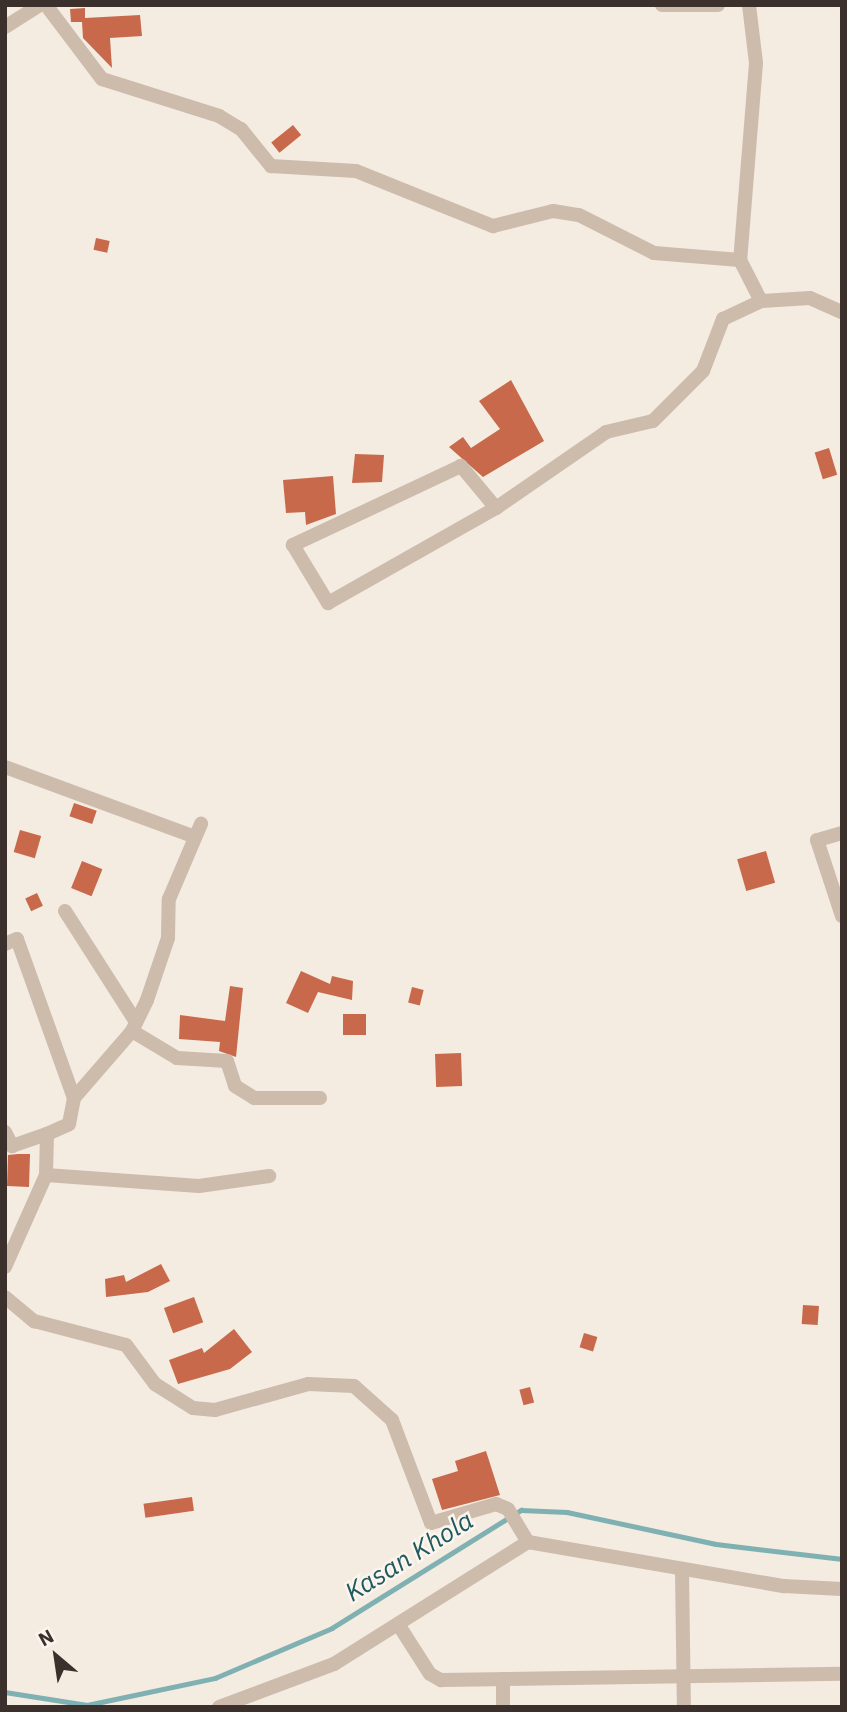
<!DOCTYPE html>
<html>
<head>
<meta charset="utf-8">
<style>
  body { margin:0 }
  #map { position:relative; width:847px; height:1712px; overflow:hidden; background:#f4ebe1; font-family:"IBM Plex Sans",sans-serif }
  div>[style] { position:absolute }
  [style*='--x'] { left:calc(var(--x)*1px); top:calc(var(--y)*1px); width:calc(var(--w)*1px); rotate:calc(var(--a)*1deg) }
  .stream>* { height:4.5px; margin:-2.25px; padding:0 2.25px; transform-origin:2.25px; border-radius:2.25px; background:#7fb0b2 }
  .building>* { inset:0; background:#c8694b; transform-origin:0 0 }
  .minor>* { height:14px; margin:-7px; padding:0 7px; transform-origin:7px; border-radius:7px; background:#cdbbac }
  span { translate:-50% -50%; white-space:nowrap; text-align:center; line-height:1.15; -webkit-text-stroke:5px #fbf5ee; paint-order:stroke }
  .water-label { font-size:26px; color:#1f5a5e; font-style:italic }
  .frame { position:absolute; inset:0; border:7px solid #3b302b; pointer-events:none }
  .north { position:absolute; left:21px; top:1621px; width:70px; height:70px; -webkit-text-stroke:5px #fbf5ee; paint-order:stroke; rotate:331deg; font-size:19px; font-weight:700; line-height:28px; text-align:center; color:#3b302b }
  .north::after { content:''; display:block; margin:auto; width:24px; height:32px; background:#3b302b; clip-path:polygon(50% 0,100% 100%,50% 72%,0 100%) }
</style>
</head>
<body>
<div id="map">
  <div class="stream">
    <div style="--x:5;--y:1692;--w:83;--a:9"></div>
    <div style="--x:87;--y:1705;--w:131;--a:-11.9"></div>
    <div style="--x:215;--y:1678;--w:127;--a:-23.1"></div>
    <div style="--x:332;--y:1628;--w:223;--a:-32"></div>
    <div style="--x:521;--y:1510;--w:46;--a:2.5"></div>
    <div style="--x:567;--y:1512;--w:152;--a:12.1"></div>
    <div style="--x:716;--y:1544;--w:127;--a:6.8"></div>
  </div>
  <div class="building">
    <div style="clip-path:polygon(85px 8px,85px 18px,140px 15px,142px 36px,110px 38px,112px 68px,83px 38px,82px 22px,71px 22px,70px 9px)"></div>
    <div style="left:293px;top:125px;width:13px;height:28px;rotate:51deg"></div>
    <div style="left:96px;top:238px;width:14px;height:12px;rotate:12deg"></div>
    <div style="clip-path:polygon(511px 380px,544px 441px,483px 477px,449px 447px,463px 437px,471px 448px,500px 429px,479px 401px)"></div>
    <div style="left:829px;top:448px;width:28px;height:15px;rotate:73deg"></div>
    <div style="clip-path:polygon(355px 454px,384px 455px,382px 482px,352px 483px)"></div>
    <div style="clip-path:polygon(333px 476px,336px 514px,306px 525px,305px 512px,286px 513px,283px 480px)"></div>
    <div style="left:74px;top:803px;width:24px;height:14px;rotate:19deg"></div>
    <div style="left:20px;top:830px;width:22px;height:23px;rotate:16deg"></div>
    <div style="left:766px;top:851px;width:33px;height:30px;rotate:74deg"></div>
    <div style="left:82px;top:861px;width:22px;height:29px;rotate:22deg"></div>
    <div style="left:37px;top:893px;width:14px;height:13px;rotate:65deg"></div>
    <div style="clip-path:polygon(301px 971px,330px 984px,332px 976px,353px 981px,352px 1000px,318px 992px,308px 1013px,286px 1003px)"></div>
    <div style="clip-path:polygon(230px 986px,243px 988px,236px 1057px,219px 1051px,220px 1042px,179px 1039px,180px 1015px,225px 1021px)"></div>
    <div style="left:412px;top:987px;width:12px;height:16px;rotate:14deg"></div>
    <div style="left:366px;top:1014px;width:21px;height:23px;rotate:90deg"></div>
    <div style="left:461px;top:1053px;width:33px;height:26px;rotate:88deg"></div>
    <div style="clip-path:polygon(18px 1154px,30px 1154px,29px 1187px,7px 1186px,8px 1155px)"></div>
    <div style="clip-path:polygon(161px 1264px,170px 1281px,148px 1292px,106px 1297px,105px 1279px,124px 1275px,126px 1282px)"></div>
    <div style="left:194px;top:1297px;width:27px;height:32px;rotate:70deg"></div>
    <div style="left:803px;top:1305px;width:16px;height:19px;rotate:4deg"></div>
    <div style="clip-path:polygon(234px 1329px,252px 1352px,230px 1369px,178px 1384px,169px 1360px,202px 1348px,204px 1353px)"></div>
    <div style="left:584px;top:1333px;width:14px;height:15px;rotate:17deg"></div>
    <div style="left:530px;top:1387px;width:16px;height:11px;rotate:75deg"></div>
    <div style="clip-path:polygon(486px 1451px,500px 1495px,442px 1510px,432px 1479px,458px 1471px,455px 1461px)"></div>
    <div style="left:192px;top:1497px;width:14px;height:49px;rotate:82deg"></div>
  </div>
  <div class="minor">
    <div style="--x:46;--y:5;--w:93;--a:52.9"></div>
    <div style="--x:102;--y:79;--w:123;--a:17.5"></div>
    <div style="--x:219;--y:116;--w:26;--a:31"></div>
    <div style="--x:241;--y:129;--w:48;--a:51"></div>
    <div style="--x:271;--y:166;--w:85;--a:3.4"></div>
    <div style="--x:356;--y:171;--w:148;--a:21.9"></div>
    <div style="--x:493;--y:226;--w:62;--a:-14"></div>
    <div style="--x:553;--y:211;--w:26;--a:9"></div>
    <div style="--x:579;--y:215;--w:84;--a:26.9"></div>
    <div style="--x:654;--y:253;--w:86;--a:4.7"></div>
    <div style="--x:662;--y:5;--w:56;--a:0"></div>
    <div style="--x:749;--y:5;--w:58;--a:83.1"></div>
    <div style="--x:756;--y:63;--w:198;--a:94.6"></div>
    <div style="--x:740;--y:260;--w:46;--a:62.9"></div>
    <div style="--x:5;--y:27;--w:41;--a:-32.2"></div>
    <div style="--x:496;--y:508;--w:55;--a:-129.8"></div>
    <div style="--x:461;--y:466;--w:186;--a:154.8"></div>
    <div style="--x:293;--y:545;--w:68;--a:58.9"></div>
    <div style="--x:328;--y:603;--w:193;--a:-29.5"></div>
    <div style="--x:496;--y:508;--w:134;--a:-34.6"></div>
    <div style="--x:606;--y:432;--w:48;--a:-13.2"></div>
    <div style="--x:653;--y:421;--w:71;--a:-45"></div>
    <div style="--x:703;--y:371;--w:56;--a:-69"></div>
    <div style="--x:723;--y:319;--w:42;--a:-25.3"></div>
    <div style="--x:761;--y:301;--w:49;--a:-3.5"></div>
    <div style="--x:810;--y:298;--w:35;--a:24"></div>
    <div style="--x:5;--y:767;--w:202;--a:20.2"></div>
    <div style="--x:842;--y:833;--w:26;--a:164"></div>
    <div style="--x:817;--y:840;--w:80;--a:71.8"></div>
    <div style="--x:65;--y:911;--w:132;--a:57.4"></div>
    <div style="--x:5;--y:944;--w:13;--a:-23"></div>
    <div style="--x:17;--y:939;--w:169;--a:70.3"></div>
    <div style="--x:132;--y:1031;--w:52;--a:31"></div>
    <div style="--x:177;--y:1058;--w:50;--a:3.4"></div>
    <div style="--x:227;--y:1061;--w:26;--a:72"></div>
    <div style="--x:235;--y:1086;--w:22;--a:32"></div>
    <div style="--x:254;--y:1098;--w:66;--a:0"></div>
    <div style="--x:5;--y:1132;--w:16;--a:63"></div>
    <div style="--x:12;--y:1146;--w:37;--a:-19"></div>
    <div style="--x:46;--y:1175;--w:153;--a:4.1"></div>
    <div style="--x:199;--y:1186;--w:71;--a:-8.1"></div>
    <div style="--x:5;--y:1267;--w:101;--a:-66"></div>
    <div style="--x:46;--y:1175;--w:41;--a:-88.6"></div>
    <div style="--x:47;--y:1134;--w:24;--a:-24"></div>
    <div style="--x:69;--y:1124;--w:26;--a:-79"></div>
    <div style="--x:74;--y:1098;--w:89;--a:-49.1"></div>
    <div style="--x:132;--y:1031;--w:34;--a:-64"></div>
    <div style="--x:147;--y:1000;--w:65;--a:-71.3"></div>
    <div style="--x:168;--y:938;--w:39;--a:-89"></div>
    <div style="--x:169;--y:899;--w:82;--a:-66.9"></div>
    <div style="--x:5;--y:1297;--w:38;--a:40"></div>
    <div style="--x:34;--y:1321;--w:95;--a:14.6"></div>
    <div style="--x:126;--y:1345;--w:49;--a:53.4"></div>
    <div style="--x:155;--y:1384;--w:45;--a:32.3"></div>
    <div style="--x:193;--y:1408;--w:22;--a:5"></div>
    <div style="--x:215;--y:1410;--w:97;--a:-15.6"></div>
    <div style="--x:308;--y:1384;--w:46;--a:2.5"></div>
    <div style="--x:354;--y:1386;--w:51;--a:41.8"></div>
    <div style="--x:392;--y:1420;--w:110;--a:69.3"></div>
    <div style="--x:431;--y:1523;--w:68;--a:-16.3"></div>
    <div style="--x:496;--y:1504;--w:13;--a:23"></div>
    <div style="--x:508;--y:1509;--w:39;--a:59"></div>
    <div style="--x:682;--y:1571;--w:136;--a:89.2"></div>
    <div style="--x:398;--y:1624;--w:59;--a:57.4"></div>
    <div style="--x:430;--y:1674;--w:13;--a:29"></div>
    <div style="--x:441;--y:1680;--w:401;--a:-0.9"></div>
    <div style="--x:219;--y:1707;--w:123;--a:-20.5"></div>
    <div style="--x:334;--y:1664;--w:229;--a:-32.2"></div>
    <div style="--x:528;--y:1542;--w:260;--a:9.8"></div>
    <div style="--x:784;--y:1586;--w:58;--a:3"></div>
    <div style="--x:503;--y:1707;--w:28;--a:-90"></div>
  </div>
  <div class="water-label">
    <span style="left:409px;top:1556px;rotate:-32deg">Kasan Khola</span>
  </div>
  <div class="frame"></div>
  <div class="north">N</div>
</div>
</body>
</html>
